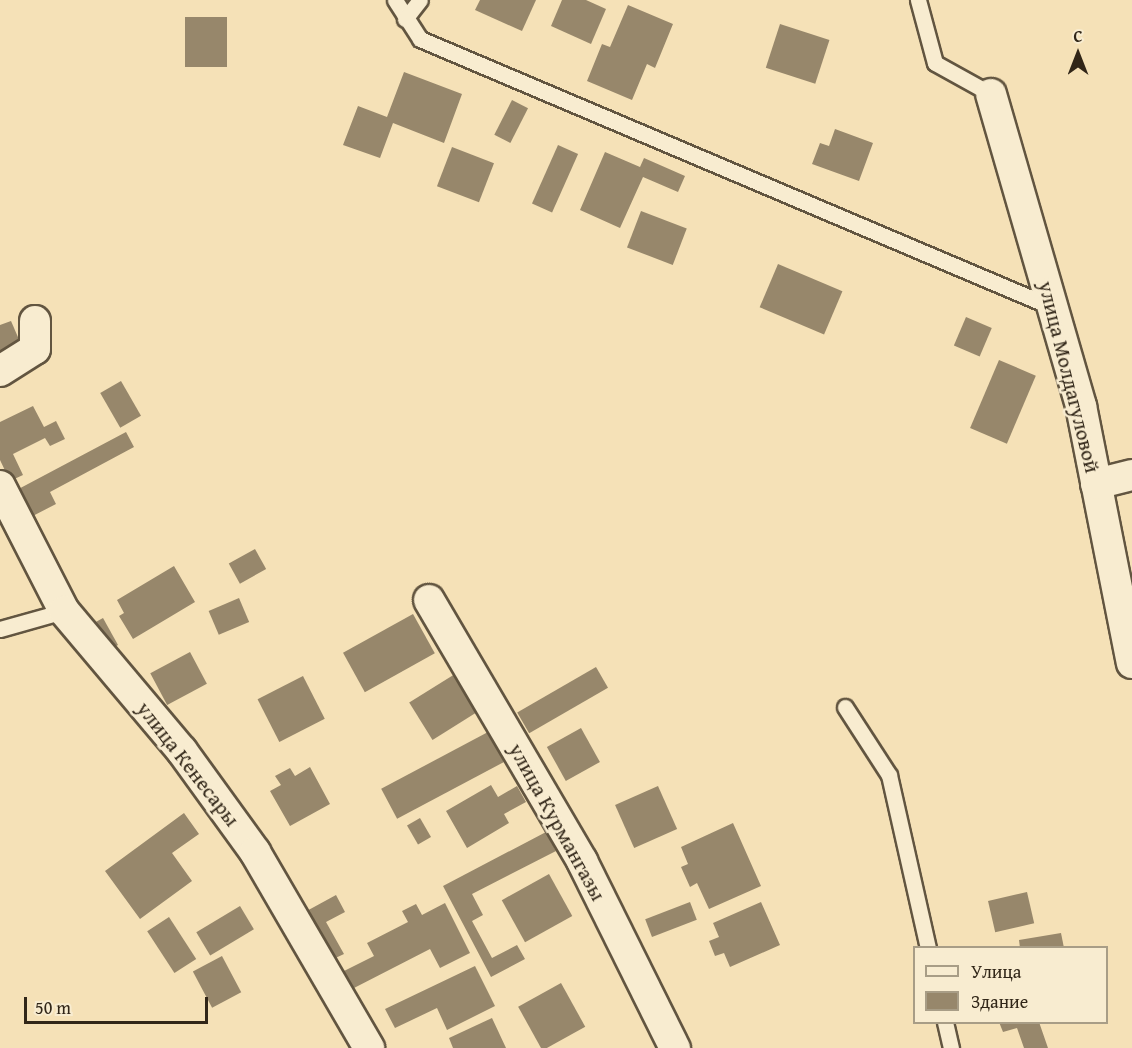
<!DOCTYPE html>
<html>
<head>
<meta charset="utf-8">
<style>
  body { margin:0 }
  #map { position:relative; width:1132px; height:1048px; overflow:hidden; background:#f5e1b7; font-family:"Gentium Book Plus",serif }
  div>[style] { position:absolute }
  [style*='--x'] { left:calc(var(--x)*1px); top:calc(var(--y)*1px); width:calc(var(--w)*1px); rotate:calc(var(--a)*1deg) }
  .building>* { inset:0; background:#97876b; transform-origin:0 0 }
  .roads { filter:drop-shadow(2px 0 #625540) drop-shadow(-2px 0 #625540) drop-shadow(0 2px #625540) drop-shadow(0 -2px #625540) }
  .service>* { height:15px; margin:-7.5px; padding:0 7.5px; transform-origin:7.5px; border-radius:7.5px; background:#f8ecd0 }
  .minor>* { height:30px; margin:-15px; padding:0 15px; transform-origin:15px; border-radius:15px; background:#f8ecd0 }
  span { translate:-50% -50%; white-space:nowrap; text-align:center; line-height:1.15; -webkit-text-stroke:5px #f8ecd0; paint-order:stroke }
  .street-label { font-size:21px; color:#312618 }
  .legend { position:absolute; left:913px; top:946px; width:195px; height:78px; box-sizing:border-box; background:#f8ecd0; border:2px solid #a89d86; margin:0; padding:8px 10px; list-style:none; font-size:18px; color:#312618 }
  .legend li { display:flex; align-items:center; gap:12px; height:30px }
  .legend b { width:30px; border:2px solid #a89d86 }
  .north { position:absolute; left:1048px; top:24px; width:60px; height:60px; -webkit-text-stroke:4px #f8ecd0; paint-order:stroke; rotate:0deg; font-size:16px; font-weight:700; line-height:24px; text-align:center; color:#312618 }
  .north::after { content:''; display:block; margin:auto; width:21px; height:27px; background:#312618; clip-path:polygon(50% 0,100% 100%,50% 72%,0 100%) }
  .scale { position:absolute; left:24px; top:997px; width:184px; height:27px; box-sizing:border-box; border:3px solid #312618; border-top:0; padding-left:8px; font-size:18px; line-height:21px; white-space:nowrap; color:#312618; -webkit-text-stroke:4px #f8ecd0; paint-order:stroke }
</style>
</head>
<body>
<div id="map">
  <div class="building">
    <div style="clip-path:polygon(480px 0,536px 0,522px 31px,475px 10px)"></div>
    <div style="clip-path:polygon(562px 0,586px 0,606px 9px,591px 44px,551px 26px)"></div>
    <div style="clip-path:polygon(628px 5px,673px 24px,655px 68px,647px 64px,632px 100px,587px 81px,602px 44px,610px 47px)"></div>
    <div style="left:185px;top:17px;width:42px;height:50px"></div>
    <div style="left:780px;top:24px;width:52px;height:46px;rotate:18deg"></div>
    <div style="clip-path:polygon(404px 72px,462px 94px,444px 143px,393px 123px,380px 158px,343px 145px,358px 106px,387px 117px)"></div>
    <div style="left:512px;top:100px;width:18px;height:39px;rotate:27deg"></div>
    <div style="clip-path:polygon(835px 129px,873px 143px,859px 181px,812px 164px,820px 143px,829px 146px)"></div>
    <div style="left:558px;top:145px;width:22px;height:64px;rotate:24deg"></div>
    <div style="left:452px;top:147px;width:45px;height:42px;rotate:21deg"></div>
    <div style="clip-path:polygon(605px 152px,640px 167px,644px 158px,685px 176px,678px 192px,643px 177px,620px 228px,580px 210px)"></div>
    <div style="left:641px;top:211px;width:49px;height:39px;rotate:21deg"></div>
    <div style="left:778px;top:264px;width:70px;height:47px;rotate:23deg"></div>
    <div style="left:966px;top:317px;width:28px;height:31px;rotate:23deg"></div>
    <div style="clip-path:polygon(11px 321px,24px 351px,0 362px,0 325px)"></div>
    <div style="left:999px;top:360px;width:40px;height:74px;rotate:23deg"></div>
    <div style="left:121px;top:381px;width:40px;height:24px;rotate:60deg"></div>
    <div style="clip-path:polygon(33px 406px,44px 427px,56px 421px,65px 439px,50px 446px,45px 438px,13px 454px,23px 475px,10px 481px,0 460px,0 422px)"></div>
    <div style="clip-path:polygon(126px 432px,134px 447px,50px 492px,56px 504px,25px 520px,11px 493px)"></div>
    <div style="left:255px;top:549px;width:23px;height:30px;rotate:61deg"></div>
    <div style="clip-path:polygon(174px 566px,195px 602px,133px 639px,119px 616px,124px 613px,117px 600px)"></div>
    <div style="left:239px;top:598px;width:26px;height:33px;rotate:67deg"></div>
    <div style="left:413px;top:614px;width:45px;height:80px;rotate:61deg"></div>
    <div style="left:103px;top:618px;width:31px;height:18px;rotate:61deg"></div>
    <div style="left:190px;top:652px;width:36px;height:45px;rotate:62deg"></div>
    <div style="left:596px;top:667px;width:24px;height:91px;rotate:60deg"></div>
    <div style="left:455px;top:674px;width:44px;height:54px;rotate:58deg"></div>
    <div style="left:303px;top:676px;width:48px;height:51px;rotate:63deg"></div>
    <div style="left:581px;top:728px;width:39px;height:39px;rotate:61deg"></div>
    <div style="left:488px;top:732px;width:34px;height:121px;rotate:62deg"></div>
    <div style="clip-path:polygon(310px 767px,330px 804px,290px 826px,270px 791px,281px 785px,275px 776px,290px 768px,295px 776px)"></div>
    <div style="clip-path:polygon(491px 785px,498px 797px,517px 786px,526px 802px,504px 814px,509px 823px,467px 848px,446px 811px)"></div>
    <div style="left:658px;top:786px;width:47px;height:47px;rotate:66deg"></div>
    <div style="clip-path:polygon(184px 813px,199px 834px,172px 853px,192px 881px,140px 919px,105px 871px)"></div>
    <div style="left:420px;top:818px;width:22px;height:15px;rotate:60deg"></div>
    <div style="clip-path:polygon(733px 823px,761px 886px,709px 909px,697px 883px,690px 887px,681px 867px,688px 864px,681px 847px)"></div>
    <div style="clip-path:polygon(546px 832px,556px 851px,472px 894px,483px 915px,472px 921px,492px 958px,517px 945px,525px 959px,491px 977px,443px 886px)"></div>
    <div style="left:549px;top:874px;width:48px;height:54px;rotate:61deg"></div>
    <div style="left:1027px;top:892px;width:32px;height:40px;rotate:77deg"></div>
    <div style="clip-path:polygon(336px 895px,345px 912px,326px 922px,344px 954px,329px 961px,303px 913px)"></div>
    <div style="left:690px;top:902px;width:19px;height:48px;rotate:69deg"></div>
    <div style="clip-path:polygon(761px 902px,780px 945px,730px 967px,724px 953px,715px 956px,709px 941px,719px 937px,713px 923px)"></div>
    <div style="clip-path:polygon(445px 903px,470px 953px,440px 968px,430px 949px,354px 988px,344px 971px,374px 956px,367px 943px,408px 922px,402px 911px,416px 904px,422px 915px)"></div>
    <div style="left:240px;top:906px;width:27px;height:51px;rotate:59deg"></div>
    <div style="left:169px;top:917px;width:50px;height:26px;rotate:57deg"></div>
    <div style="clip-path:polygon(1061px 933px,1064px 948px,1020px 948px,1019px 940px)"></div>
    <div style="left:222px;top:956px;width:41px;height:33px;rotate:62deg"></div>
    <div style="clip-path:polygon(475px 966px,495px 1006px,447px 1030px,437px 1008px,395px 1028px,385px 1009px)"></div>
    <div style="left:561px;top:983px;width:50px;height:49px;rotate:61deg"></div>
    <div style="clip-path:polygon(492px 1018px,506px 1048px,453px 1048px,449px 1038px)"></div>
    <div style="clip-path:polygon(999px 1022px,1039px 1022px,1048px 1048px,1024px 1048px,1017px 1028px,1003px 1032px)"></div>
  </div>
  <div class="roads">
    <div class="service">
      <div style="--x:395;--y:0;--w:46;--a:57.3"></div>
      <div style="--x:420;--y:39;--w:686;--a:22.98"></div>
      <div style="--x:918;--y:0;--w:65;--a:74.9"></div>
      <div style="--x:935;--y:63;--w:64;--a:29"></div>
      <div style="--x:405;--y:19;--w:24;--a:-52"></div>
      <div style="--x:0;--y:629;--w:66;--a:-15.7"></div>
      <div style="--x:845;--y:707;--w:81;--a:57.1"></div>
      <div style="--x:889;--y:775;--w:177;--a:77.3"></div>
      <div style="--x:945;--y:1022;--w:27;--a:77"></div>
    </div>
    <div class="minor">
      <div style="--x:991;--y:94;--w:325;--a:73.9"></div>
      <div style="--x:1081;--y:406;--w:262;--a:78.8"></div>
      <div style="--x:0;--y:371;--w:41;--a:-32.2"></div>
      <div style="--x:35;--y:349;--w:28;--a:-90"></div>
      <div style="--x:1096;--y:484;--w:37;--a:-14"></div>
      <div style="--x:0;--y:486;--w:140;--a:62.9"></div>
      <div style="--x:64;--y:611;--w:183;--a:49.9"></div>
      <div style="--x:182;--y:751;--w:125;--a:54.1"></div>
      <div style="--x:255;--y:852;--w:227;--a:59.8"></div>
      <div style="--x:429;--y:600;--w:303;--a:59.6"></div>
      <div style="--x:582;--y:861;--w:209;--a:63.6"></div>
    </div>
  </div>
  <div class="street-label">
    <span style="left:1069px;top:377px;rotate:76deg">улица Молдагуловой</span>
    <span style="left:188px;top:764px;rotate:52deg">улица Кенесары</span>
    <span style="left:557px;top:822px;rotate:61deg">улица Курмангазы</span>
  </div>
  <ul class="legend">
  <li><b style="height:8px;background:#f8ecd0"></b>Улица</li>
  <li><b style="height:16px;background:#97876b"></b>Здание</li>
  </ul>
  <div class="north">С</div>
  <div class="scale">50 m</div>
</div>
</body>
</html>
